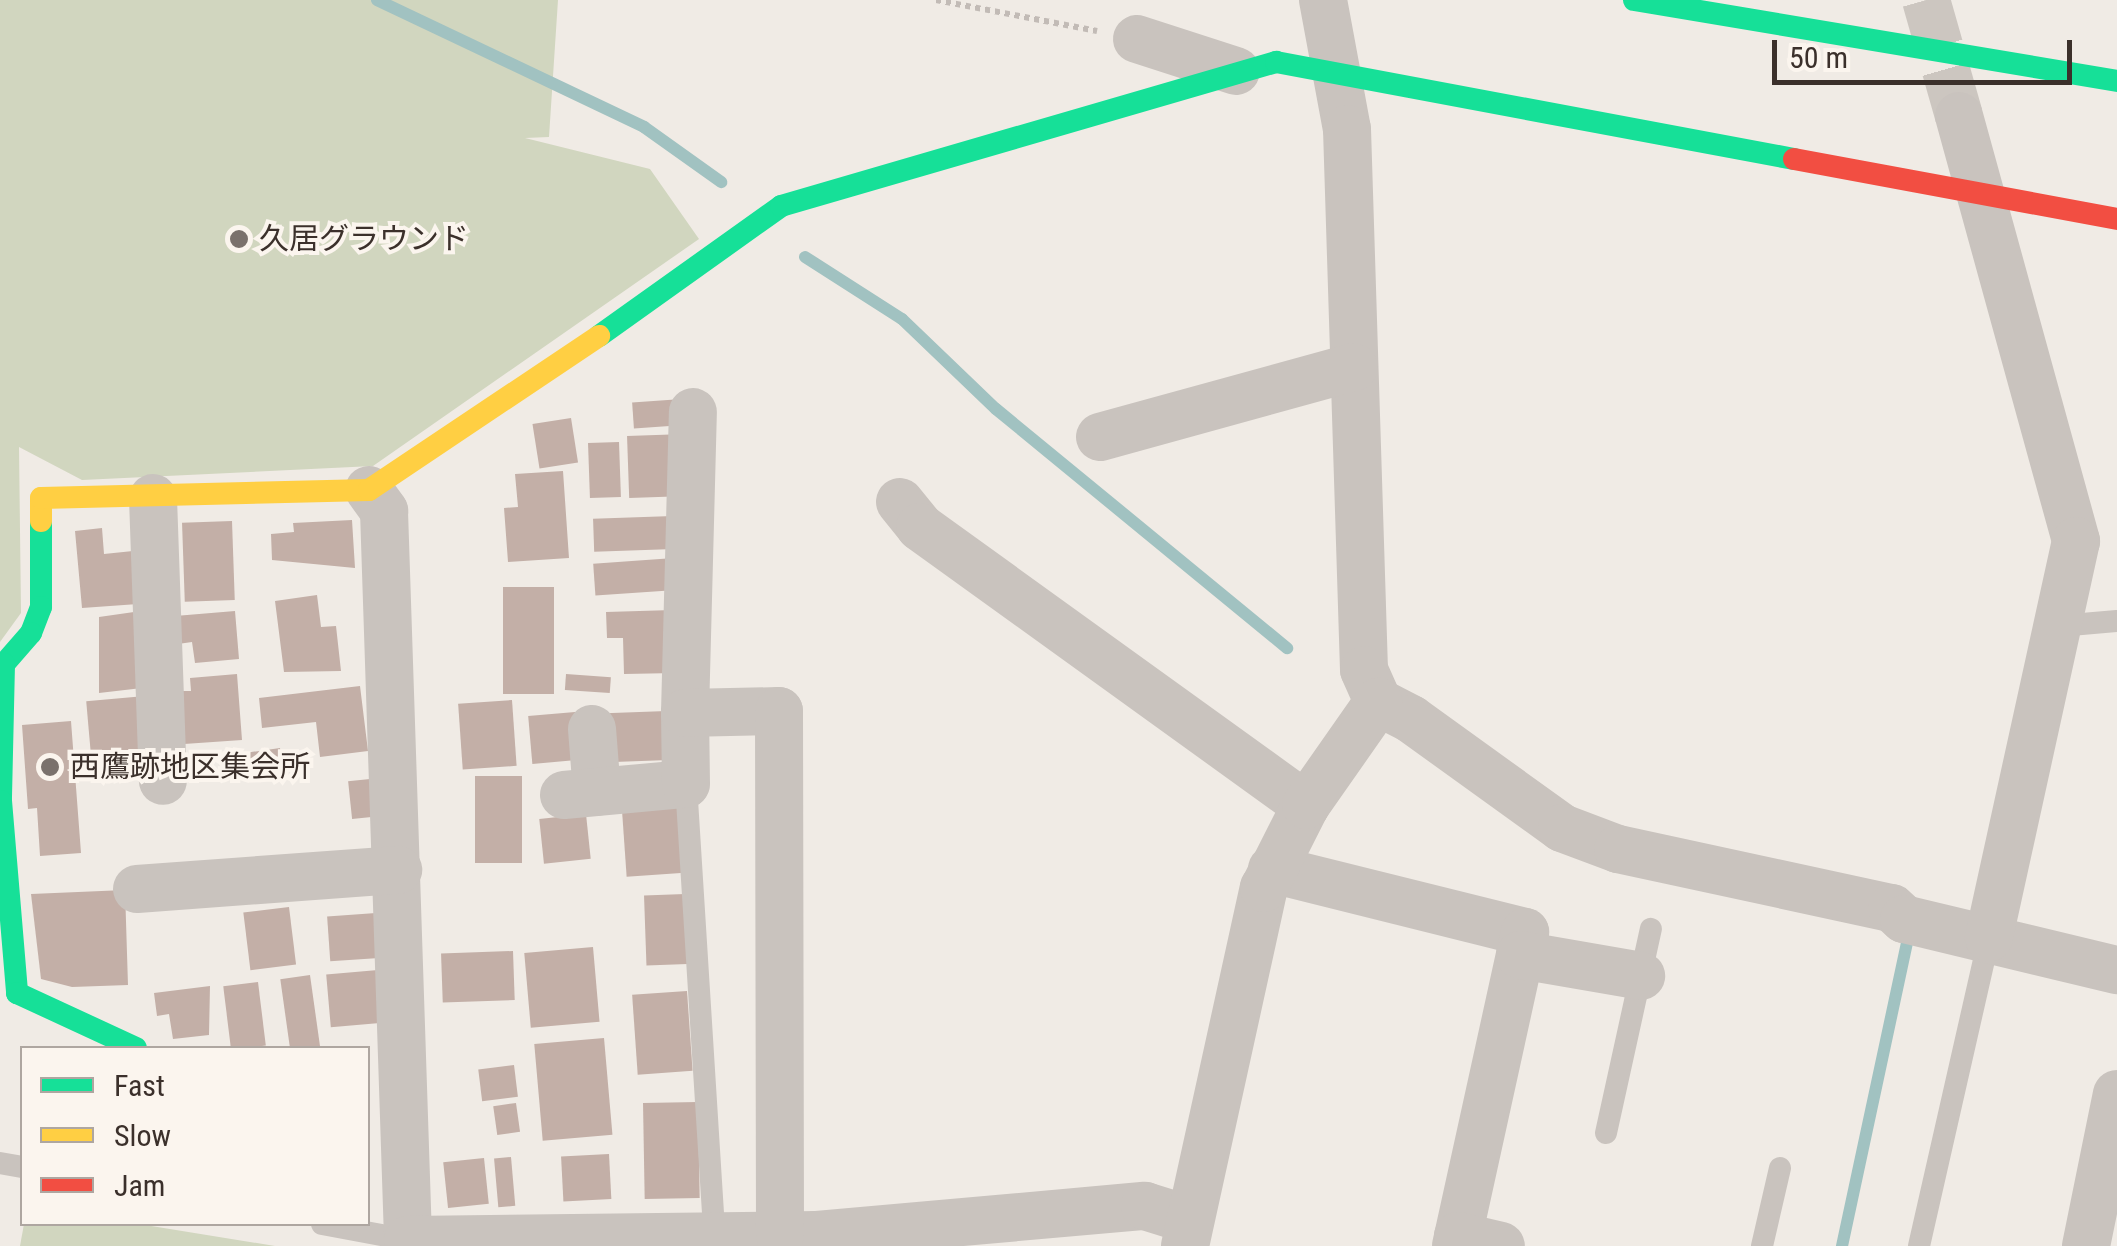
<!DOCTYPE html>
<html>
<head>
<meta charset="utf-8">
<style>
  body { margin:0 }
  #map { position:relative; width:2117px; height:1246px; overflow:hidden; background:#f0ebe5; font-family:"Roboto Condensed","Noto Sans JP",sans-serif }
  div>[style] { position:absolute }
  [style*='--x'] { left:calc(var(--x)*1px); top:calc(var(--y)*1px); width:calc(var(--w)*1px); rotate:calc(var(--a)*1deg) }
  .green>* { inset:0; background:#d1d6bf }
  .stream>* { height:12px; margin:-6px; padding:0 6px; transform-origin:6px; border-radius:6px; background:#a1c2c1 }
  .building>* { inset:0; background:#c3afa7; transform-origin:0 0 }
  .street-tunnel>* { height:48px; margin-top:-24px; transform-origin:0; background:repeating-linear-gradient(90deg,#ccc6c0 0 48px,transparent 0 72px) }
  .path>* { height:6px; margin-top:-3px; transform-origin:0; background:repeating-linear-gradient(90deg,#c2bbb6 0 5px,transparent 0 10px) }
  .lane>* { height:22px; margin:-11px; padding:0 11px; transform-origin:11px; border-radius:11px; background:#c9c3be }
  .street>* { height:48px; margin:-24px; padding:0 24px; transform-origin:24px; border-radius:24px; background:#c9c3be }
  .fast>* { height:22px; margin:-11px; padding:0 11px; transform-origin:11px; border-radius:11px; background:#16e098 }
  .slow>* { height:22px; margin:-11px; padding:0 11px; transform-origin:11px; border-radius:11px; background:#ffcf43 }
  .jam>* { height:22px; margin:-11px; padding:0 11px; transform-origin:11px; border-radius:11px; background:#f24e42 }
  .dots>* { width:28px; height:28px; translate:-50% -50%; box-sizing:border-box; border:5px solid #fbf5ee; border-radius:50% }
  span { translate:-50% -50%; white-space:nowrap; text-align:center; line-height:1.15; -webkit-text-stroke:8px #fbf5ee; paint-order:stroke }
  .poi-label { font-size:30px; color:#3b302b }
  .left { translate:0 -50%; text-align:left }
  .legend { position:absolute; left:20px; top:1046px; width:350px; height:180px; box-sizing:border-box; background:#fbf5ee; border:2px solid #aea6a0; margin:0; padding:12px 18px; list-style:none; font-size:30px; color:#3b302b }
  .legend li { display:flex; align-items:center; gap:20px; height:50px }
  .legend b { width:50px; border:2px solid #aea6a0 }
  .scale { position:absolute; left:1772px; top:40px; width:300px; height:45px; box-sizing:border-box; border:5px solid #3b302b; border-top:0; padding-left:12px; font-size:30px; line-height:35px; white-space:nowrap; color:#3b302b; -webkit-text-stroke:8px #fbf5ee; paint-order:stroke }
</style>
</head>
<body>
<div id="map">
  <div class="green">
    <div style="clip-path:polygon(0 0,558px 0,549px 137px,525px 138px,650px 169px,699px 239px,373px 466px,82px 480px,19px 447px,21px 613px,0 642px)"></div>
    <div style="clip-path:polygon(24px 1224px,139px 1224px,275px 1246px,20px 1246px)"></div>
  </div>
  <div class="stream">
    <div style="--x:377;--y:0;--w:296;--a:25.4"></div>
    <div style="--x:644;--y:127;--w:95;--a:35.5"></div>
    <div style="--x:805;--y:257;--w:115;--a:32.6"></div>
    <div style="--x:902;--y:319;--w:130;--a:43.8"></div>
    <div style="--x:996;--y:409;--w:377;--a:39.4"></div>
    <div style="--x:1842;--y:1246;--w:320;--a:-77.9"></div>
  </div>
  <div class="building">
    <div style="left:682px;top:399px;width:26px;height:50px;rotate:86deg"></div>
    <div style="left:571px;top:418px;width:45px;height:39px;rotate:81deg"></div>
    <div style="left:685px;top:434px;width:62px;height:58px;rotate:88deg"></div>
    <div style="left:619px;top:442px;width:55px;height:31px;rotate:88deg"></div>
    <div style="clip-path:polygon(563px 471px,569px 558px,508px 562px,504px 508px,518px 507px,515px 474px)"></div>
    <div style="left:673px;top:516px;width:33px;height:80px;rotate:88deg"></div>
    <div style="clip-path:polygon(352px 520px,355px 568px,272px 560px,271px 534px,294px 532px,293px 523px)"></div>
    <div style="left:232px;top:521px;width:79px;height:50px;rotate:88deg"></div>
    <div style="clip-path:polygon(102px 528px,104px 554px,133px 551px,138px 604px,82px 608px,75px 531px)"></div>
    <div style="left:674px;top:558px;width:32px;height:81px;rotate:86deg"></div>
    <div style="left:503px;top:587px;width:51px;height:107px"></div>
    <div style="clip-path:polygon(317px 595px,321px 627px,336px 626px,341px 671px,284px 672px,275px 601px)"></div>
    <div style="clip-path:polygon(673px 610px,676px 673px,624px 674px,623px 638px,607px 638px,606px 612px)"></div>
    <div style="clip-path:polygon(141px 611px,142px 688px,99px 693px,99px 617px)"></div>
    <div style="clip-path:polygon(235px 611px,239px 659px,195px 663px,192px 642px,178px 644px,175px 616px)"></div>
    <div style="clip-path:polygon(237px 674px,242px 740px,184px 744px,180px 691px,191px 691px,190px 678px)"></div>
    <div style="left:566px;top:674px;width:45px;height:16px;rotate:4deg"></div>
    <div style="clip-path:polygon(360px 686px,368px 751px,320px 757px,316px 722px,262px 728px,259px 698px)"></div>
    <div style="left:145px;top:696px;width:74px;height:59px;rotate:85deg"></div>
    <div style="left:512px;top:700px;width:66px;height:54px;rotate:86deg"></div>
    <div style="left:667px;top:711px;width:49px;height:62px;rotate:88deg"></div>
    <div style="left:575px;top:712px;width:48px;height:47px;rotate:85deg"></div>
    <div style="clip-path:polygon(71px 721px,81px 853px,40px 856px,37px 808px,28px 809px,22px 725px)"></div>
    <div style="left:280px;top:748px;width:22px;height:32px;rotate:82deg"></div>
    <div style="left:475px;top:776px;width:47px;height:87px"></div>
    <div style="left:370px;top:779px;width:38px;height:22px;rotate:84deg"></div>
    <div style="left:679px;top:794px;width:79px;height:58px;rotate:86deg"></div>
    <div style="left:586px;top:814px;width:45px;height:47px;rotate:84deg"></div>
    <div style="clip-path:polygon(125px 890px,128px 985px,72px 987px,41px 979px,31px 894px)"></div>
    <div style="left:685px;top:894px;width:70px;height:41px;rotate:88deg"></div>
    <div style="left:289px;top:907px;width:58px;height:46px;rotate:83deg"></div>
    <div style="left:376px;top:913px;width:45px;height:49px;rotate:86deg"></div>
    <div style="left:593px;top:947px;width:75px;height:69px;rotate:85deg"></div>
    <div style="left:513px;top:951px;width:49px;height:72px;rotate:88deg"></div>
    <div style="left:378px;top:970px;width:53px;height:52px;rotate:85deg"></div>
    <div style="left:310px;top:975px;width:72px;height:30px;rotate:82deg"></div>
    <div style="left:258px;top:982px;width:64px;height:35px;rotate:83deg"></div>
    <div style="clip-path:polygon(210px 986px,209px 1035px,173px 1039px,169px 1014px,157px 1016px,154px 993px)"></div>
    <div style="left:687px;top:991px;width:80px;height:55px;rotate:86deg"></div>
    <div style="left:604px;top:1038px;width:97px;height:70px;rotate:85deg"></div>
    <div style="left:514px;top:1065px;width:32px;height:36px;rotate:83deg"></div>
    <div style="left:698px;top:1102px;width:96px;height:55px;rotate:89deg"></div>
    <div style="left:516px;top:1103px;width:29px;height:23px;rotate:82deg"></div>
    <div style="left:609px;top:1154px;width:45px;height:48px;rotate:87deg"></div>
    <div style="left:511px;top:1157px;width:49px;height:17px;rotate:85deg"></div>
    <div style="left:484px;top:1158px;width:46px;height:41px;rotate:84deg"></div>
  </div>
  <div class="street-tunnel">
    <div style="--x:1926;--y:0;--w:121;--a:74.1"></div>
  </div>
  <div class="path">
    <div style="--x:936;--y:0;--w:164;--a:10.9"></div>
  </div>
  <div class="lane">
    <div style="--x:2059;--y:626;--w:58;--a:-4.9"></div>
    <div style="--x:686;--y:784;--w:452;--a:86.4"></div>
    <div style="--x:1606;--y:1133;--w:209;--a:-77.6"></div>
    <div style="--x:0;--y:1163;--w:22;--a:10"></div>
    <div style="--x:322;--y:1224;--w:87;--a:10.5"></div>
    <div style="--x:1762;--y:1246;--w:80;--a:-77"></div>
    <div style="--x:1919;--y:1246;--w:316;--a:-77.2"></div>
  </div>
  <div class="street">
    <div style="--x:1323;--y:0;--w:131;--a:79.5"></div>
    <div style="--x:1347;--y:129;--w:541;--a:88.2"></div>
    <div style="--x:1364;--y:670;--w:35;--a:66"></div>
    <div style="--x:1378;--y:702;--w:37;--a:27"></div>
    <div style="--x:1411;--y:719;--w:186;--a:35.8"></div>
    <div style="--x:1562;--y:828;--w:60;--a:20.6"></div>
    <div style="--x:1618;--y:849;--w:280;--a:12.2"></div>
    <div style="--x:1892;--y:908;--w:16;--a:43"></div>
    <div style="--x:1904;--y:919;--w:219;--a:13.5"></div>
    <div style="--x:1137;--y:39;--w:104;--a:17.9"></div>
    <div style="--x:1959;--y:116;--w:441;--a:74.6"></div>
    <div style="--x:2076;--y:541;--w:406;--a:102.4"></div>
    <div style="--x:1100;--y:437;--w:263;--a:-15.4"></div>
    <div style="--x:369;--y:490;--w:26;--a:54"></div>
    <div style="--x:384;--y:511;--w:729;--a:88.11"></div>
    <div style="--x:408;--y:1240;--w:409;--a:-0.7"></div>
    <div style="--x:817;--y:1235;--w:329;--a:-5.1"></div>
    <div style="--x:1145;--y:1206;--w:47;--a:17.3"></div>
    <div style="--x:153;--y:498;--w:283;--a:88"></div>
    <div style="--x:900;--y:502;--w:32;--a:51"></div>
    <div style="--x:920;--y:527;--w:476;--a:35.8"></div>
    <div style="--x:685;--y:713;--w:301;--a:-88.5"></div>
    <div style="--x:592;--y:729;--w:63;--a:85.5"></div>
    <div style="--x:564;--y:795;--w:122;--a:-5.2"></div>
    <div style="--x:686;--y:784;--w:71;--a:-90.8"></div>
    <div style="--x:685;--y:713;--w:94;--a:-1.2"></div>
    <div style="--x:779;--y:711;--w:524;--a:89.89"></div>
    <div style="--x:1272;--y:869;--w:261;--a:14"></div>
    <div style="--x:1525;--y:932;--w:321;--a:102.4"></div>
    <div style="--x:137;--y:889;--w:262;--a:-4.2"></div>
    <div style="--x:1520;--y:955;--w:123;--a:9.8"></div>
    <div style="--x:1458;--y:1236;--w:44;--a:13.1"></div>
    <div style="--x:1185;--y:1246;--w:367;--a:-77.6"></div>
    <div style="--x:1264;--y:888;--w:93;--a:-63.2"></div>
    <div style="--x:1306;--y:805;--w:126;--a:-55"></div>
    <div style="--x:2086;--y:1246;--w:155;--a:-78.5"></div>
  </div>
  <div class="fast">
    <div style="--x:1634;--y:0;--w:490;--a:9.5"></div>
    <div style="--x:599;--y:336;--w:224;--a:-35.5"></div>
    <div style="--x:781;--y:206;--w:516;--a:-16.22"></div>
    <div style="--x:1276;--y:62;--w:527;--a:10.61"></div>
    <div style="--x:41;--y:521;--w:86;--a:90"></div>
    <div style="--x:41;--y:607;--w:28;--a:111"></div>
    <div style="--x:31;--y:633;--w:41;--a:131.1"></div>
    <div style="--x:4;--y:664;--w:137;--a:91.3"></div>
    <div style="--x:1;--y:801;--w:193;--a:85.2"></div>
    <div style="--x:17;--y:993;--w:131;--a:24.8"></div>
  </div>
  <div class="slow">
    <div style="--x:41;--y:521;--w:23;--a:-90"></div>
    <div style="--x:41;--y:498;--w:328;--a:-1.4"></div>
    <div style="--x:369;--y:490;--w:277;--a:-33.8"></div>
  </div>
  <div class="jam">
    <div style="--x:1794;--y:159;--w:329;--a:10.5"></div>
  </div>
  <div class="dots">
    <div style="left:239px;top:239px;background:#7a716c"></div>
    <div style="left:50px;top:767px;background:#7a716c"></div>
  </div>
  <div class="poi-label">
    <span class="left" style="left:259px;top:239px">久居グラウンド</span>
    <span class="left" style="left:70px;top:767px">西鷹跡地区集会所</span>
  </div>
  <ul class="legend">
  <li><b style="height:12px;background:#16e098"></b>Fast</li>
  <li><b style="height:12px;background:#ffcf43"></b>Slow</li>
  <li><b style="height:12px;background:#f24e42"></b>Jam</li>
  </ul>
  <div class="scale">50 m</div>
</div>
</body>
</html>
